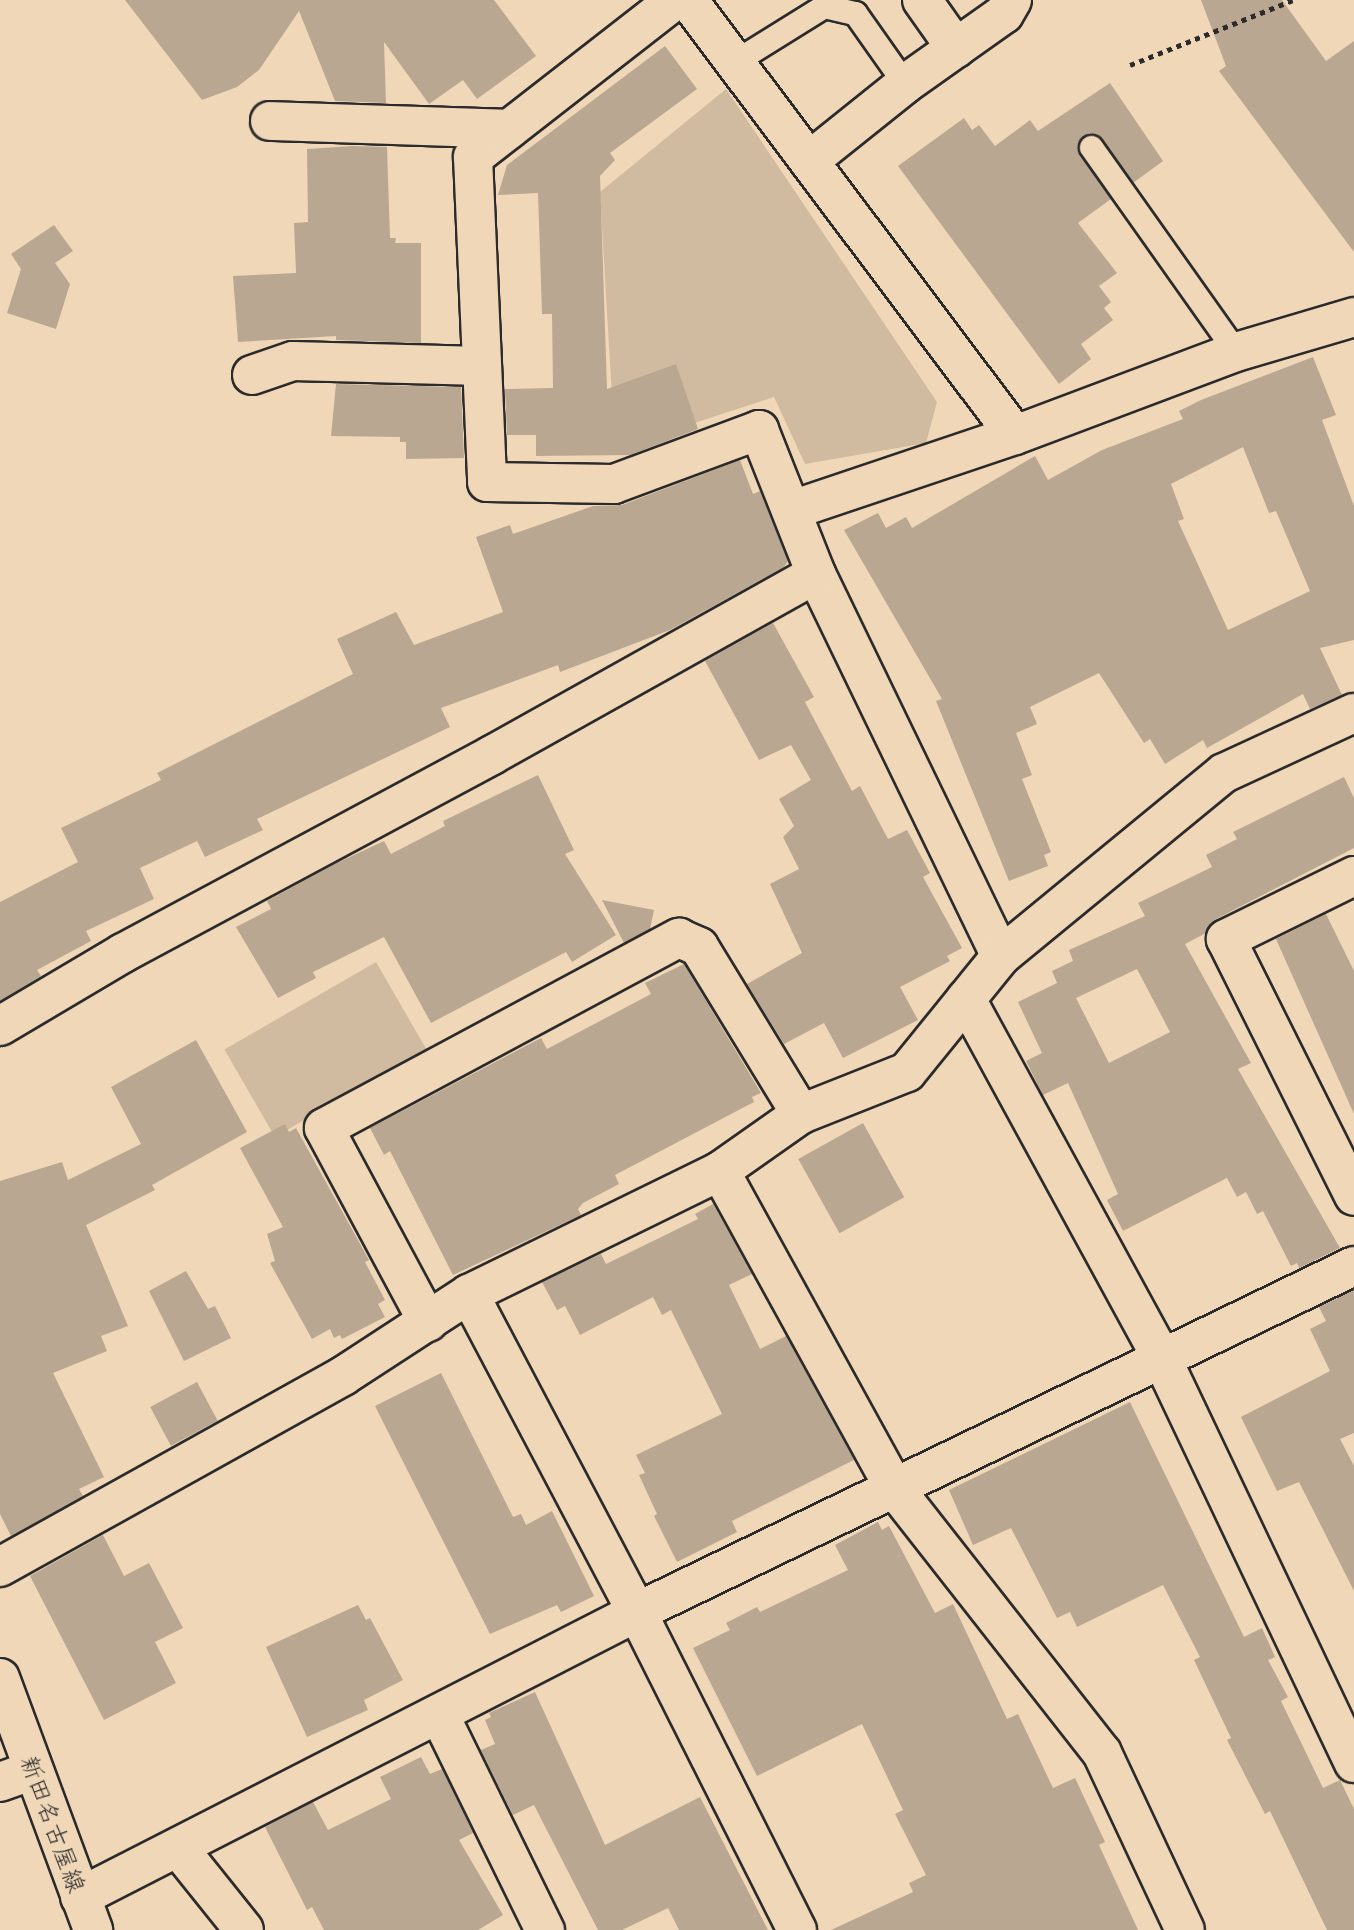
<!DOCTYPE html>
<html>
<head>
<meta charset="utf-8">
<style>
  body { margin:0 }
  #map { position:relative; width:1354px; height:1930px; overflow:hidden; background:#f0d7b8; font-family:Delius,"Klee One",sans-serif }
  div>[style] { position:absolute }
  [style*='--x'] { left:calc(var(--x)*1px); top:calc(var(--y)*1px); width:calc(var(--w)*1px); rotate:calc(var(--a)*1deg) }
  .green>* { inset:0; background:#d0bba0; transform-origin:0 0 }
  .building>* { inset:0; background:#baa791; transform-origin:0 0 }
  .path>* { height:4.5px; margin-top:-2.25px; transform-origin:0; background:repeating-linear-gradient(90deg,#2b2b2b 0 5px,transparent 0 10px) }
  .roads { filter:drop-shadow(2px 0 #2b2b2b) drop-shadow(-2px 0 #2b2b2b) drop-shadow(0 2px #2b2b2b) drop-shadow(0 -2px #2b2b2b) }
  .service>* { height:23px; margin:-11.5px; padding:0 11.5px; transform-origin:11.5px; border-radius:11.5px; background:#f0d7b8 }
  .minor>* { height:38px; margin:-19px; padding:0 19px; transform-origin:19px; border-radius:19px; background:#f0d7b8 }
  .tertiary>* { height:38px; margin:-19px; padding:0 19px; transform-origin:19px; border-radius:19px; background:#f0d7b8 }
  .secondary>* { height:38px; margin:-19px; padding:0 19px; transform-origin:19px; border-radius:19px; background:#f0d7b8 }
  span { translate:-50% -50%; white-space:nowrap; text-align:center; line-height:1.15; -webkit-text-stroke:6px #f0d7b8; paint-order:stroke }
  .street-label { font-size:24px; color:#2b2b2b }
</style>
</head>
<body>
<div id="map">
  <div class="green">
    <div style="clip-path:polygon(726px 89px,937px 402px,926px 443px,805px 464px,774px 397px,615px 449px,600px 192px)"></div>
    <div style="left:376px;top:962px;width:101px;height:175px;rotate:60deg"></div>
  </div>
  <div class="building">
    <div style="clip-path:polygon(125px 0,494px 0,536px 56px,477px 99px,463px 80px,429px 104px,384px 42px,386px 103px,335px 101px,299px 11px,259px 70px,237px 87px,202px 100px)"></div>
    <div style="clip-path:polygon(1201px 0,1282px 0,1326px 61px,1354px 41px,1354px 252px,1219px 71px,1226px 66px)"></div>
    <div style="clip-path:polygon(665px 46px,697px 89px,610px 153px,615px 160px,600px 176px,607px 389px,676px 364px,698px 429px,630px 455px,536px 456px,536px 435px,507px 435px,505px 389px,553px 388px,552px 314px,542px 314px,538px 193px,498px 195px,507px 165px)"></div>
    <div style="clip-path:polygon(1110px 83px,1163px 161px,1133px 183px,1097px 135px,1089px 133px,1079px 141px,1080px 155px,1111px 199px,1078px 223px,1117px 273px,1099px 286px,1111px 302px,1104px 308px,1113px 320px,1081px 344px,1091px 359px,1059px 384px,898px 166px,964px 118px,972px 130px,979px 125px,995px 146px,1030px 120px,1038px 131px)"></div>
    <div style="clip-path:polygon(353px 146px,387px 147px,390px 238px,396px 238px,395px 243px,421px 243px,421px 343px,336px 340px,336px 336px,238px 342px,233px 276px,296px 273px,294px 223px,308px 222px,307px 149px)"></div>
    <div style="clip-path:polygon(54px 225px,73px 251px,55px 263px,70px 284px,56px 329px,7px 313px,21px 269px,11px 254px)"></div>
    <div style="clip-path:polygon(evenodd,1313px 357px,1336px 415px,1322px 420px,1354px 506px,1354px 640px,1320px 648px,1342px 695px,1310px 709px,1303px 694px,1207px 748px,1203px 740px,1165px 764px,1150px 739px,1144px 743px,1099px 673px,1030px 707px,1037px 724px,1016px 733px,1032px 775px,1022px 779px,1051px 852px,1044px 855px,1048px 866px,1009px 881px,936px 701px,942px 699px,844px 530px,878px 513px,886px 528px,906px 517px,912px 528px,1035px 456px,1048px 480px,1102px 450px,1183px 419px,1179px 411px,1201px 400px,1313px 357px,1243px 447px,1269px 513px,1276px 511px,1310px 591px,1228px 630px,1178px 521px,1184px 519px,1171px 484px,1243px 447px)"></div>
    <div style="clip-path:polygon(336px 384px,461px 387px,464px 458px,406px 459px,406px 442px,400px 442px,400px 437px,331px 436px)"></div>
    <div style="clip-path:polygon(740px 460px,753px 494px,760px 491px,788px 561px,784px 567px,670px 630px,560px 672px,558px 665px,441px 708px,450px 727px,257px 819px,263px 830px,205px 857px,197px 841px,140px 868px,154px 899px,86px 931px,91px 941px,37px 970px,41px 976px,0 1001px,0 902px,78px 862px,61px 828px,161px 780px,157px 773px,353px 674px,337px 639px,396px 612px,414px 645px,503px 612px,476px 537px,510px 525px,513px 534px,593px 506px,622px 505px)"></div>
    <div style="clip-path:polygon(773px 623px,814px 697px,805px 702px,852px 791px,860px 786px,888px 839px,907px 830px,930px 873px,923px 877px,962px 948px,947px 956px,950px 961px,900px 987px,918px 1020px,843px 1058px,824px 1023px,784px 1044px,747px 984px,802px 953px,770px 884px,799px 869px,783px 837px,794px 826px,779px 799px,811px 780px,791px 745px,759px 760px,705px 661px)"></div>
    <div style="clip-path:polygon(538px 775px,574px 850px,565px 854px,616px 935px,572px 962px,566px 952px,431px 1023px,384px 937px,313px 972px,316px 978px,278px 998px,236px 927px,271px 909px,267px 901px,337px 863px,384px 841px,391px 854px,445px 826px,443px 821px)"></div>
    <div style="clip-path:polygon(evenodd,1344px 777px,1354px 798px,1354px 848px,1216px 919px,1206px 933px,1185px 944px,1251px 1063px,1238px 1069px,1340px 1248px,1299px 1268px,1297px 1263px,1291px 1266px,1263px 1211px,1257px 1214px,1246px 1192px,1237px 1197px,1227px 1178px,1123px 1231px,1107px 1200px,1118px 1194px,1068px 1083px,1043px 1095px,1026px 1061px,1042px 1053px,1018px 1002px,1057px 983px,1052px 971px,1073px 961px,1069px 950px,1145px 916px,1138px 903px,1212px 867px,1206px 855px,1237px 839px,1233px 832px,1344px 777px,1137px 969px,1170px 1032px,1109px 1063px,1076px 998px,1137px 969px)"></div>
    <div style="clip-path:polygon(602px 900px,654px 910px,650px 929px,624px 943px)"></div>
    <div style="clip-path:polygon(1326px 914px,1354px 971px,1354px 1114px,1276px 939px)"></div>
    <div style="clip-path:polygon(684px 964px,761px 1093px,752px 1097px,754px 1102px,615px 1175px,619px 1184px,583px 1203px,578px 1209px,581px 1215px,453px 1275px,390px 1151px,384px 1155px,370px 1128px,541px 1038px,547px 1049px,651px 994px,645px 983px)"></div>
    <div style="clip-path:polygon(196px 1040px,247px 1132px,152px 1185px,155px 1190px,86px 1225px,128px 1326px,101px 1336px,107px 1351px,53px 1373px,104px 1477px,79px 1489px,83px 1496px,11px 1536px,0 1514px,0 1181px,62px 1162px,68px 1180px,141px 1144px,111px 1087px)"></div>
    <div style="left:863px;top:1123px;width:85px;height:74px;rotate:61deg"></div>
    <div style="clip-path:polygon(285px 1124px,289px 1132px,296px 1128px,369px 1260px,365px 1262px,385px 1300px,378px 1304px,385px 1317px,342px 1339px,340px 1335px,334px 1338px,330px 1329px,312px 1339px,270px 1263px,275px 1261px,267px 1234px,283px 1227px,240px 1148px)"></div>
    <div style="clip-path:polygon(713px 1204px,752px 1274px,729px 1285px,760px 1349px,786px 1336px,854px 1460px,732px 1521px,737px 1532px,677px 1562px,654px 1516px,657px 1514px,639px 1475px,645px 1473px,636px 1455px,722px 1414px,671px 1310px,662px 1315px,653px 1297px,580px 1335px,565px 1306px,557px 1310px,542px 1282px,601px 1254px,606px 1264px,698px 1219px,695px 1214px)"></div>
    <div style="clip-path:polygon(186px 1271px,208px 1309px,215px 1306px,231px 1338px,184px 1361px,149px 1291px)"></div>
    <div style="clip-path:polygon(1354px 1290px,1354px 1433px,1340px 1439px,1354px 1466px,1354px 1591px,1299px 1482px,1277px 1491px,1241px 1417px,1330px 1371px,1310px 1329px,1326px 1321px,1319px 1307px)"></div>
    <div style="clip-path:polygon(441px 1373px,513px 1517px,521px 1514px,526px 1525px,552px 1511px,594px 1596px,561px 1612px,557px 1605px,490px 1634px,375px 1406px)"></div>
    <div style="left:197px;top:1382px;width:44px;height:53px;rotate:62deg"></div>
    <div style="clip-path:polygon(1130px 1402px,1244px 1637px,1262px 1628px,1275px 1657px,1268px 1660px,1288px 1697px,1281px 1701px,1323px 1788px,1340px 1780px,1354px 1809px,1354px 1930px,1327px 1930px,1270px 1811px,1265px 1814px,1227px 1740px,1231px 1738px,1194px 1660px,1200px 1657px,1163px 1585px,1077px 1627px,1070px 1612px,1057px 1618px,1011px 1528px,973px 1545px,949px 1490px)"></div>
    <div style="clip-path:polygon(878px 1522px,882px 1530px,889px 1526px,935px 1613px,953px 1604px,1007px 1719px,1018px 1714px,1053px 1788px,1075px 1778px,1105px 1842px,1099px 1845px,1138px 1930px,831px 1930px,913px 1892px,909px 1883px,926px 1875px,895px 1814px,903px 1810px,862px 1724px,757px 1776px,693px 1648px,730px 1630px,726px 1623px,757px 1607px,760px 1612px,848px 1570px,835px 1545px)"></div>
    <div style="clip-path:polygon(103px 1535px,124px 1576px,149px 1563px,183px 1628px,155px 1642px,176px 1683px,104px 1720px,30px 1576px)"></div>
    <div style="clip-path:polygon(358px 1605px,366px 1620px,370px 1618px,403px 1680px,364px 1700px,368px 1710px,307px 1737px,266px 1647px)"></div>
    <div style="clip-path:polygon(535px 1692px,605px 1845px,700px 1797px,768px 1930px,679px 1930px,668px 1908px,622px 1930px,598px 1930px,534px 1805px,513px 1815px,481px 1750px,495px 1744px,485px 1720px,491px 1717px,489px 1713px)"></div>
    <div style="clip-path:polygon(421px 1757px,430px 1774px,442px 1769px,473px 1833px,459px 1840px,503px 1915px,478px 1930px,324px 1930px,312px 1907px,307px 1910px,265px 1827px,313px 1802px,328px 1830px,391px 1799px,380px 1777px)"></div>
  </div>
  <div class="path">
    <div style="--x:1130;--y:65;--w:175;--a:-21.7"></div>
  </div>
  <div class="roads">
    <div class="service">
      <div style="--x:734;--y:62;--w:106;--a:-31.9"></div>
      <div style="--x:824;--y:6;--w:32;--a:13"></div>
      <div style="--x:855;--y:13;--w:87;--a:54.8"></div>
      <div style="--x:1091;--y:147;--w:251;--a:54.7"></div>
    </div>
    <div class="minor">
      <div style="--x:675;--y:0;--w:256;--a:142.1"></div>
      <div style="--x:473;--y:157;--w:325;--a:87.5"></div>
      <div style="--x:487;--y:482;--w:127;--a:0.9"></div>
      <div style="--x:614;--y:484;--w:155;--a:-20.4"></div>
      <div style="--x:759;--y:430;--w:155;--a:68.4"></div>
      <div style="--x:816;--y:574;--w:424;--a:64.2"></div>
      <div style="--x:922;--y:0;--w:59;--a:54.7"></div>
      <div style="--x:270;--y:121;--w:239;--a:1.9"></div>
      <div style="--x:809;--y:161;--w:123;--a:-38.7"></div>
      <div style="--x:905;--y:84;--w:121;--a:-35.3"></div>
      <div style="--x:1004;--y:14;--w:16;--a:-60"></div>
      <div style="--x:252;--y:375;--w:43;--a:-18.9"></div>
      <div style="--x:293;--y:361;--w:189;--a:1.5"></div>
      <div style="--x:792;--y:510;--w:235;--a:-18.6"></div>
      <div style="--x:1015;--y:435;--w:236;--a:-20.6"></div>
      <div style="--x:1236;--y:352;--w:123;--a:-16.5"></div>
      <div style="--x:1354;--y:876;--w:143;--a:153.8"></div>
      <div style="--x:1226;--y:939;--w:287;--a:63.5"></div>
      <div style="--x:966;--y:999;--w:412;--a:61.4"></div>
      <div style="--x:1163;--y:1361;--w:445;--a:64.6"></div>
      <div style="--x:0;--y:1026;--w:143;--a:-30.7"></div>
      <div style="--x:123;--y:953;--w:419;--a:-28.2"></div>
      <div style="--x:492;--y:755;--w:371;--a:-29.2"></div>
      <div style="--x:720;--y:1171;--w:363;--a:61.2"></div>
      <div style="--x:895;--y:1489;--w:335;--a:51.9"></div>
      <div style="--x:1102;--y:1753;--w:195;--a:64.9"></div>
      <div style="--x:469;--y:1294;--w:360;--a:62.2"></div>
      <div style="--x:637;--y:1612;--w:356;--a:63.3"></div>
      <div style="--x:428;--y:1322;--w:220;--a:-118.2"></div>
      <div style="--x:324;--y:1128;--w:403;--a:-28.2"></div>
      <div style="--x:679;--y:938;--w:22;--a:24"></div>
      <div style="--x:699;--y:947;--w:196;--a:58.6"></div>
      <div style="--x:0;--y:1567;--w:393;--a:-29.1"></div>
      <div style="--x:343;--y:1376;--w:150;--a:-33.1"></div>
      <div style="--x:469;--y:1294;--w:280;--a:-26.1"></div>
      <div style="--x:720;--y:1171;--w:99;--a:-35.1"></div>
      <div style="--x:801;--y:1114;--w:114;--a:-21.6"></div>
      <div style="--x:907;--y:1072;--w:149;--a:-51"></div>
      <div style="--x:1001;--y:956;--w:288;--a:-39.4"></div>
      <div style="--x:1224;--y:773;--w:143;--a:-24.8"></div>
      <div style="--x:439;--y:1714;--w:241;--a:63.9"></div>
      <div style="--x:180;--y:1850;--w:102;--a:51.3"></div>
      <div style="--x:80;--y:1897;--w:626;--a:-27.1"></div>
      <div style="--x:637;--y:1612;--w:796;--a:-25.76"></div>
    </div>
    <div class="tertiary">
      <div style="--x:688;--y:0;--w:544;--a:53.07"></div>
      <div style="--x:0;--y:1782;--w:35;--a:-20"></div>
    </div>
    <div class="secondary">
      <div style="--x:0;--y:1678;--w:269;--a:69.7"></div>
    </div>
  </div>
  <div class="street-label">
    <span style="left:53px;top:1824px;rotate:70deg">新田名古屋線</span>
  </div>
</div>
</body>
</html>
